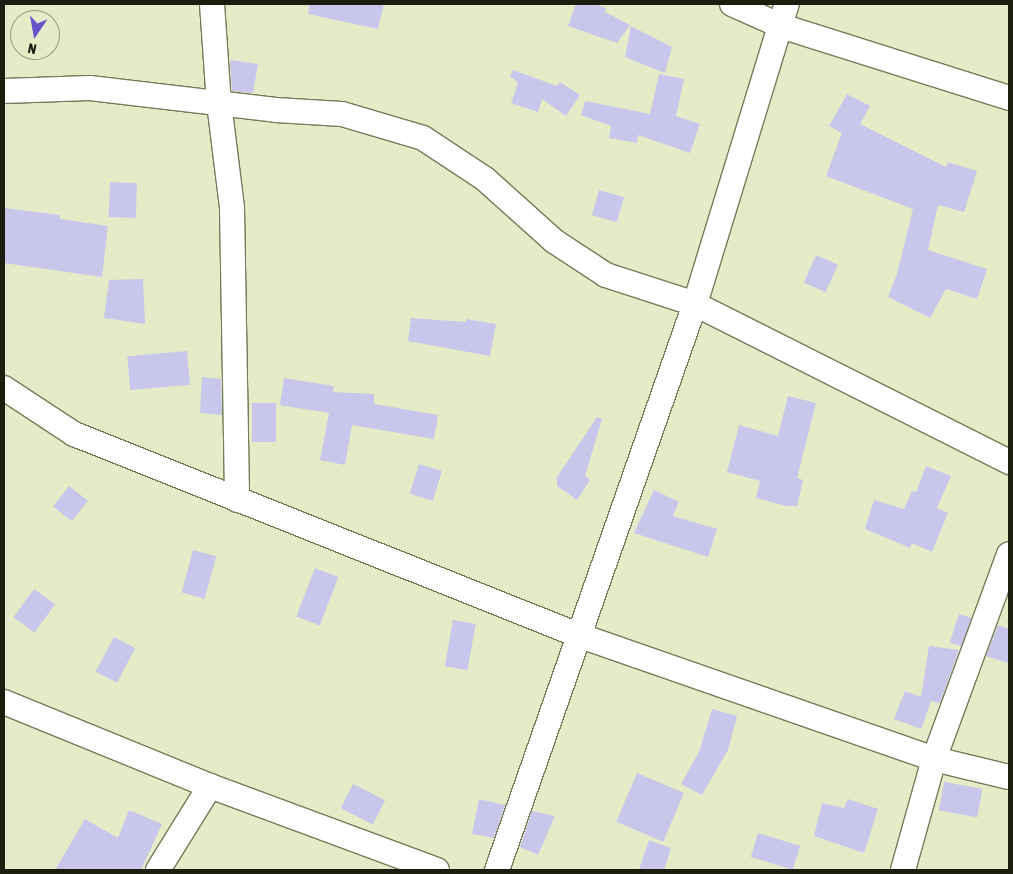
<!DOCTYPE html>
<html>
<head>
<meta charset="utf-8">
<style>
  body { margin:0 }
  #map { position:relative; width:1013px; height:874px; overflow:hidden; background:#e5ebc6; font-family:"Asap Condensed",sans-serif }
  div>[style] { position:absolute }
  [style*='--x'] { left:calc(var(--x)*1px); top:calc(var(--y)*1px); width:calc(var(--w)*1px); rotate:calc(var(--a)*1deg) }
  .building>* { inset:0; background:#c8c7eb; transform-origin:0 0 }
  .roads { filter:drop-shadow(1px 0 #757a58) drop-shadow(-1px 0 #757a58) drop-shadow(0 1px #757a58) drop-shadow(0 -1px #757a58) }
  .minor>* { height:24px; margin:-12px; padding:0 12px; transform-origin:12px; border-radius:12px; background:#fff }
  span { translate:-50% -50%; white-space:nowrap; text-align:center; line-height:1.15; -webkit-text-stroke:5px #e5ebc6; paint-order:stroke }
  .frame { position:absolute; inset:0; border:5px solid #1b1d0f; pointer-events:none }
  .north { position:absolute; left:10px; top:10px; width:50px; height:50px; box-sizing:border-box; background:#e5ebc6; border:1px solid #94997d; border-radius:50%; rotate:192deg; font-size:14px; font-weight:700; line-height:20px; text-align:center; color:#1b1d0f }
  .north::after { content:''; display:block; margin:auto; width:18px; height:22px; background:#6754cd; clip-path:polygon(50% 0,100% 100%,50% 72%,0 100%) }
</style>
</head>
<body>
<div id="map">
  <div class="building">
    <div style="clip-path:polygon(309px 4px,384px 4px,378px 29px,308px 14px)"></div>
    <div style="clip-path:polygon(576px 4px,594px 4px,606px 8px,605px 12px,630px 25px,617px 43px,568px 26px)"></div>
    <div style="clip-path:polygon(631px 26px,672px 47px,665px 73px,625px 57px)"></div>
    <div style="clip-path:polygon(230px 60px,258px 64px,253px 93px,232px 91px)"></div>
    <div style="clip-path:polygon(513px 70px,557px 86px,560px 82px,580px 95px,566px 116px,542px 99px,538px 112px,511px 103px,518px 82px,510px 76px)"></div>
    <div style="clip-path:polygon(659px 74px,684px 79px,676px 116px,700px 124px,690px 153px,638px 135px,637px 143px,609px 138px,611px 126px,581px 115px,585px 101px,650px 114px)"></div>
    <div style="clip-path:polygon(847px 94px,870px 106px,860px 124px,946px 167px,948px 162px,977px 171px,964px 212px,938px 205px,928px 250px,987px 269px,977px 299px,946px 289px,930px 318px,888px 297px,897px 274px,913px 209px,826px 176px,842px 133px,829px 126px)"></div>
    <div style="left:110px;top:182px;width:27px;height:35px;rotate:2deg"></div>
    <div style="left:599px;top:190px;width:26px;height:26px;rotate:16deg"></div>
    <div style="clip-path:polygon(4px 208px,60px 215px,60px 219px,108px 226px,102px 277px,4px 263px)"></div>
    <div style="left:816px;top:255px;width:24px;height:30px;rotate:24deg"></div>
    <div style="clip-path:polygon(143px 279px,145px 324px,104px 318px,109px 280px)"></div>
    <div style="clip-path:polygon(411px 318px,466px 322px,466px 319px,496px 324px,490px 356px,408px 341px)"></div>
    <div style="left:187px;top:351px;width:34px;height:60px;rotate:85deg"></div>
    <div style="clip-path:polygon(202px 377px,221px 379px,222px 415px,200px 413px)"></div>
    <div style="clip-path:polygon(284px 378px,334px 386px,333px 392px,374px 394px,374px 404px,438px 415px,434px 439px,352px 425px,345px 465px,320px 460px,329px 413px,280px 405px)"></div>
    <div style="clip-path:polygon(788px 396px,816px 403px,797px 478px,803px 480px,797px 506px,786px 506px,756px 498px,760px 481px,727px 472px,739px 425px,778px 436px)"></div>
    <div style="left:276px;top:403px;width:39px;height:24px;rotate:90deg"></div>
    <div style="clip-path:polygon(597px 417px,602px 419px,585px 476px,590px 480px,577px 500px,557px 486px,557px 477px)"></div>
    <div style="left:419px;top:464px;width:24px;height:31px;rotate:17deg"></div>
    <div style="clip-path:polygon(926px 466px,951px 476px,937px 508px,948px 513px,932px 552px,912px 543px,910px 548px,865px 529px,874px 500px,904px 509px,912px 491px,916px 492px)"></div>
    <div style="left:69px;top:486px;width:24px;height:26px;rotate:38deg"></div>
    <div style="clip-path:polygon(654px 490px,679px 502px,673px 516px,717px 529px,708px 557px,634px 533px)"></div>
    <div style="left:193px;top:550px;width:24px;height:44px;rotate:15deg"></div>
    <div style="left:315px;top:568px;width:25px;height:52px;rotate:21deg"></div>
    <div style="left:34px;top:589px;width:26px;height:35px;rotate:36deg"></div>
    <div style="left:959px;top:614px;width:13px;height:30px;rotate:18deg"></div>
    <div style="left:453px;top:620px;width:23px;height:47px;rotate:10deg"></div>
    <div style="clip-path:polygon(998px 625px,1009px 629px,1009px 663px,986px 656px)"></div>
    <div style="left:114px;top:637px;width:24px;height:39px;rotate:28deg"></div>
    <div style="clip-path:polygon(929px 646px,959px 650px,940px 703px,931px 701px,921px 729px,894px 719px,905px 691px,921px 697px)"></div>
    <div style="clip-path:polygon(712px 709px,737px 716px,728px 750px,702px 795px,681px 784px,699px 752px)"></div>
    <div style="left:637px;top:773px;width:51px;height:53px;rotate:23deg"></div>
    <div style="left:944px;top:782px;width:39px;height:29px;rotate:10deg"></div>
    <div style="left:353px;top:784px;width:36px;height:27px;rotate:27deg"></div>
    <div style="clip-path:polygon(479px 799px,505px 805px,494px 838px,472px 834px)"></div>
    <div style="clip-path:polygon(848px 799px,878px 809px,864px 853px,814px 836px,822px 803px,844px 808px)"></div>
    <div style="clip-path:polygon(129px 810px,162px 824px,141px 870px,55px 870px,85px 819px,118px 838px)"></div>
    <div style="clip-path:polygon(532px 811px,555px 816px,538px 855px,520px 847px)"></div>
    <div style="left:758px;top:833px;width:44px;height:25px;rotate:17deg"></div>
    <div style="clip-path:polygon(649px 840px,671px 848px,664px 870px,639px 870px)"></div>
  </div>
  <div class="roads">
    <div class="minor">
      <div style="--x:212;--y:4;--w:99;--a:86"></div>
      <div style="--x:219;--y:103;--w:106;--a:82.9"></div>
      <div style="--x:232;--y:208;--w:292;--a:89"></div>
      <div style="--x:732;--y:4;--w:54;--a:24.2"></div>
      <div style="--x:781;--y:26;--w:239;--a:17.5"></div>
      <div style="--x:4;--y:91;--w:86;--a:-2"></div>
      <div style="--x:90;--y:88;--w:187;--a:6.7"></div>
      <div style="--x:276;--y:110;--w:66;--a:3.5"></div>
      <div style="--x:342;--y:114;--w:84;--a:16.5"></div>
      <div style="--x:423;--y:138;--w:74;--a:33.5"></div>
      <div style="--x:485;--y:179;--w:93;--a:41.9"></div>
      <div style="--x:554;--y:241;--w:62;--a:33.2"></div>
      <div style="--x:606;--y:275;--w:94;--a:18"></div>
      <div style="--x:695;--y:304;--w:352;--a:26.7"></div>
      <div style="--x:4;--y:388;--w:84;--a:33.3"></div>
      <div style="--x:74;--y:434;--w:543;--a:21.74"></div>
      <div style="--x:578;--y:635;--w:377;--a:19.2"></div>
      <div style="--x:934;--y:759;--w:77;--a:13.5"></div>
      <div style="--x:4;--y:702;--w:222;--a:22.2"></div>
      <div style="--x:210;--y:786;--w:242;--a:20.3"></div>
      <div style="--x:158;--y:870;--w:99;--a:-58.2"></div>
      <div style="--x:497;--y:870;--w:600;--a:-70.72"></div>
      <div style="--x:695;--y:304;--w:314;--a:-73"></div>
      <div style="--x:903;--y:870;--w:115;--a:-74.4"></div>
      <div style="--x:934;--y:759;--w:218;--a:-69.9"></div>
    </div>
  </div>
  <div class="frame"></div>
  <div class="north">N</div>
</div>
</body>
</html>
